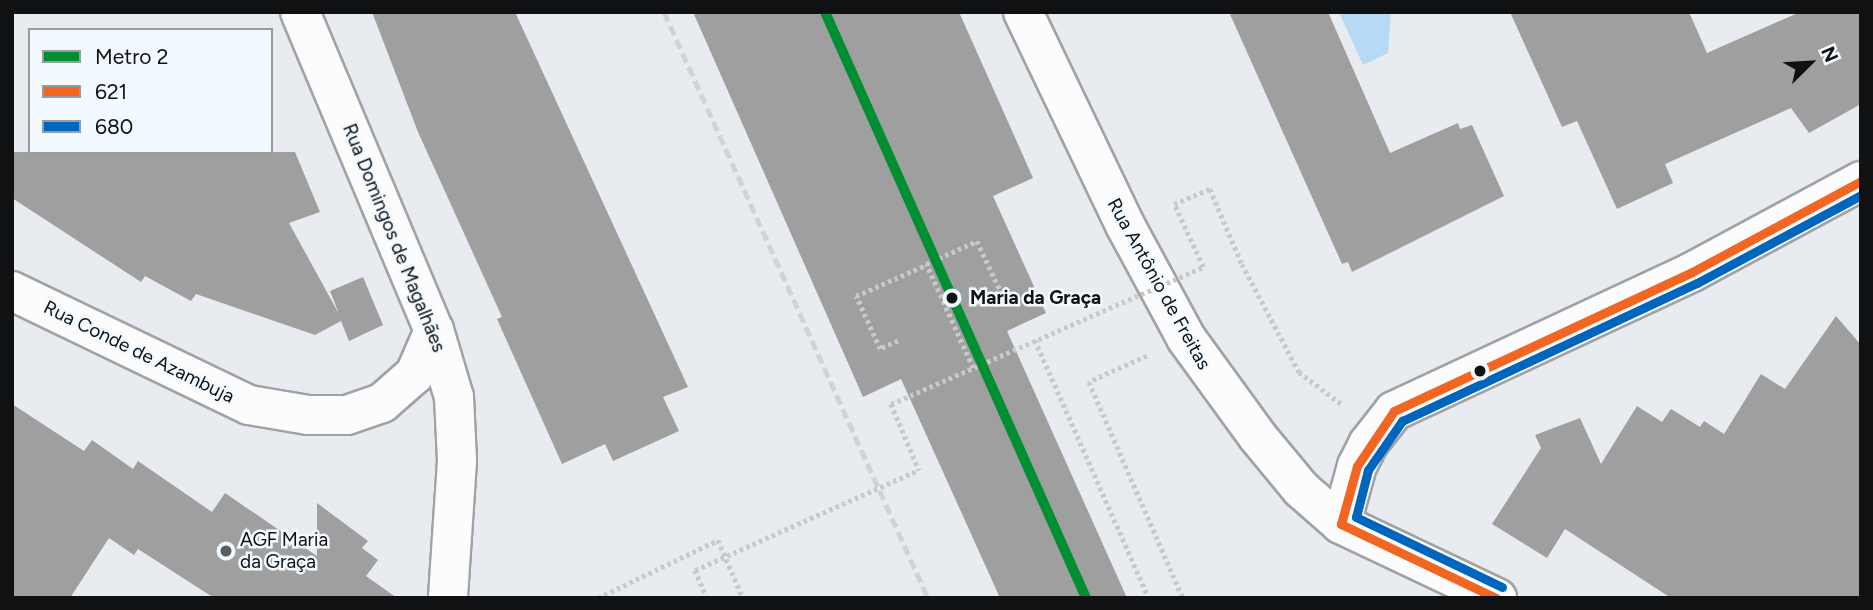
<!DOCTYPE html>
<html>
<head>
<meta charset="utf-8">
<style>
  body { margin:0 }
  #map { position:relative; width:1873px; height:610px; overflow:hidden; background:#e8ebef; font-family:Figtree,sans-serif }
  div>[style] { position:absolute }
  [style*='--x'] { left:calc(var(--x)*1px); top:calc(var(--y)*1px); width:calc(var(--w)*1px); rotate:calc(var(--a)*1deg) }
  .water>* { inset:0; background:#b6daf5 }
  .building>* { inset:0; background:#9f9fa0 }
  .path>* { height:4.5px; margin-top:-2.25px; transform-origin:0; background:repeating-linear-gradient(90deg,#c7c9ca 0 3.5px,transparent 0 7px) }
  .roads { filter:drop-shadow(2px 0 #a0a2a5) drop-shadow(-2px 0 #a0a2a5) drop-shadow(0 2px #a0a2a5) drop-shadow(0 -2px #a0a2a5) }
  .street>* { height:38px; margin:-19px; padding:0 19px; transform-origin:19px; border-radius:19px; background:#fcfcfd }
  .rail>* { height:5px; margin-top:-2.5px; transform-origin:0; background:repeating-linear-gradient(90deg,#d2d3d5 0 10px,transparent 0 15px) }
  .path-bridge>* { height:4.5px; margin-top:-2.25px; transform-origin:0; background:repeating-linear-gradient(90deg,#c7c9ca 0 3.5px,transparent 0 7px) }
  .bus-1>* { height:9px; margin:-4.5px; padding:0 4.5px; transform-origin:4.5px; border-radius:4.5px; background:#f26522 }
  .bus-2>* { height:9px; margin:-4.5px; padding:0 4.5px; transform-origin:4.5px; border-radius:4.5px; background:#0065bd }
  .metro-1>* { height:10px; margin:-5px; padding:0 5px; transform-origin:5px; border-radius:5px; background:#028f34 }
  .dots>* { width:19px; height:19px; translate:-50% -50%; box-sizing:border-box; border:4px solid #f2f9ff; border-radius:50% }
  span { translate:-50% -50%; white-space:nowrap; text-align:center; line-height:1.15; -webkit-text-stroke:5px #f2f9ff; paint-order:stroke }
  .street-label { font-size:19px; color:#0f1113 }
  .stop-label { font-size:19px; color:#0f1113; font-weight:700 }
  .left { translate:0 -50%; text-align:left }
  .poi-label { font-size:19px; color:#0f1113 }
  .frame { position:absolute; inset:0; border:14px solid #0f1113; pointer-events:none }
  .legend { position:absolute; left:28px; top:28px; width:245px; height:126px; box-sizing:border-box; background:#f2f9ff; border:2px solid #979ca1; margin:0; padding:9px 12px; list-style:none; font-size:21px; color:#0f1113 }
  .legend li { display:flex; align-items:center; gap:14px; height:35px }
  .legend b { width:35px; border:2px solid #979ca1 }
  .north { position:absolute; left:1775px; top:28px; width:70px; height:70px; -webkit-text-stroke:5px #f2f9ff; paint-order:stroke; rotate:66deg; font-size:19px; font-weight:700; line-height:28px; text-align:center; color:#0f1113 }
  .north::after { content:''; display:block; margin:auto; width:24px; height:32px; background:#0f1113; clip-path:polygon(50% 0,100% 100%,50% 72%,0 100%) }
</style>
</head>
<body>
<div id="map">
  <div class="water">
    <div style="clip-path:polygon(1339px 12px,1391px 12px,1388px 53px,1363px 65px)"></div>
  </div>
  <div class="building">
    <div style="clip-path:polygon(372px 12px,515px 12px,688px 387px,663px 397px,679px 431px,613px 461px,605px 444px,562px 464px,497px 319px,502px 317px,418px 132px)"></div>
    <div style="clip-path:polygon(693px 12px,959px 12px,1033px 178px,993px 196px,1046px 313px,1007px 331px,1127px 598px,1000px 598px,901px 379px,863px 397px)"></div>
    <div style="clip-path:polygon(1229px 12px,1328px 12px,1390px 153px,1458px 123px,1460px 129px,1472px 125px,1504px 196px,1352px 272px,1348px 262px,1342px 264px)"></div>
    <div style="clip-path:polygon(1510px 12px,1689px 12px,1707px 53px,1800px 12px,1861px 12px,1861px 104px,1809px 133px,1791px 108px,1665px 164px,1673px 183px,1617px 209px,1577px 121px,1562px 127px)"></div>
    <div style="clip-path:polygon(12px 152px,295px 152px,320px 212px,289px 223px,339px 314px,330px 291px,363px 277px,383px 325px,349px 341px,341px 321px,315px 335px,196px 294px,191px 301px,145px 276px,141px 282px,12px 198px)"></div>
    <div style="clip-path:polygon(1836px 316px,1861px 345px,1861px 598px,1671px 598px,1565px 529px,1547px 558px,1492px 524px,1541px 448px,1535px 435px,1580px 418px,1601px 464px,1637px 406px,1662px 422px,1671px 409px,1700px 427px,1704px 421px,1724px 434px,1761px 374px,1785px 389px)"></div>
    <div style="clip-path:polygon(12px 404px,84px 451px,92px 440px,133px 469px,138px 461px,212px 512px,225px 493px,317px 556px,317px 503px,368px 541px,362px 548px,378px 560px,366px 576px,397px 598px,214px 598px,138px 549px,134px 555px,109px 538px,70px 598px,12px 598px)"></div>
  </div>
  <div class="path">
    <div style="--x:1203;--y:267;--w:69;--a:-114.7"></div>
    <div style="--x:1174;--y:204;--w:39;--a:-23"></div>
    <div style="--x:1210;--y:189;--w:82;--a:66.9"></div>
    <div style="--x:1242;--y:264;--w:122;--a:62.2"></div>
    <div style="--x:1299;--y:372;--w:55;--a:36.9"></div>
    <div style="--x:1035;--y:340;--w:282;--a:66.2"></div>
    <div style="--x:898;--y:341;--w:20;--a:156"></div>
    <div style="--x:880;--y:349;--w:58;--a:-114.4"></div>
    <div style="--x:856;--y:296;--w:77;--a:-23.9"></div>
    <div style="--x:1147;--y:356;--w:64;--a:155.9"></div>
    <div style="--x:1089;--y:382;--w:236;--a:66.5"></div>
    <div style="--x:973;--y:368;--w:114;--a:-114.3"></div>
    <div style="--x:926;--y:264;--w:56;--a:-24.3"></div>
    <div style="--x:977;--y:241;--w:59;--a:64.7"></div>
    <div style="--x:1002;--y:294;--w:23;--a:157"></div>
    <div style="--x:891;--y:404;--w:72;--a:67"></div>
    <div style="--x:695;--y:570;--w:30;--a:67"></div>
    <div style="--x:598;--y:598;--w:133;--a:-25.8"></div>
    <div style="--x:718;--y:540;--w:63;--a:66.7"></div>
  </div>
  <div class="roads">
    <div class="street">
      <div style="--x:300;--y:12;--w:345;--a:67.2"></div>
      <div style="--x:434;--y:330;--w:70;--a:73.4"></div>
      <div style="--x:454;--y:397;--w:64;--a:87.3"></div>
      <div style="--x:457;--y:461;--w:137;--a:93.8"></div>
      <div style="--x:1023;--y:12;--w:236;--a:64.4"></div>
      <div style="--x:1125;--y:225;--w:128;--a:61.6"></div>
      <div style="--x:1186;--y:338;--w:122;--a:54"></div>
      <div style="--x:1258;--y:437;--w:67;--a:50.4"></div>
      <div style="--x:1301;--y:489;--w:53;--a:41.2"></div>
      <div style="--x:1341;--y:524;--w:173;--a:25.4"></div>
      <div style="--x:12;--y:291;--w:263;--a:25.7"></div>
      <div style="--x:249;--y:405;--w:60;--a:9.6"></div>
      <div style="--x:308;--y:415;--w:39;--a:0"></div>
      <div style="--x:347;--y:415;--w:37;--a:-19"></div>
      <div style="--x:382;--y:403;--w:44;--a:-41.3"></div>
      <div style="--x:415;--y:374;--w:48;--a:-66.6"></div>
      <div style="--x:1341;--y:524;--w:60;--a:-74.6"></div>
      <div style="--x:1357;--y:466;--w:25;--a:-63"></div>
      <div style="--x:1368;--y:444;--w:42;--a:-51.8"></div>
      <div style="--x:1394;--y:411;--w:329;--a:-25"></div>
      <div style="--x:1692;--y:272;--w:192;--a:-28.3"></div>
    </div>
  </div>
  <div class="rail">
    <div style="--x:664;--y:12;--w:643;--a:65.75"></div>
  </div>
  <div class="path-bridge">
    <div style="--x:891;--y:404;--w:341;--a:-23.7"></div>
    <div style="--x:695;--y:570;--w:245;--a:-24.1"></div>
  </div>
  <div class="bus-1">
    <div style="--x:1496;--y:598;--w:172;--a:-154.5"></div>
    <div style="--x:1341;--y:524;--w:60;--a:-74.6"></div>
    <div style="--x:1357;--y:466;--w:66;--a:-56.1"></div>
    <div style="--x:1394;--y:411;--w:329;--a:-25"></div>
    <div style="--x:1692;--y:272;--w:192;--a:-28.3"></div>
  </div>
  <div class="bus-2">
    <div style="--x:1502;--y:587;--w:162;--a:-154.4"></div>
    <div style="--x:1356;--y:517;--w:49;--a:-75.7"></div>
    <div style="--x:1368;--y:470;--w:60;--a:-55.2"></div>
    <div style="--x:1402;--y:421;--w:326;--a:-25.1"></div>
    <div style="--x:1697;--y:283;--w:186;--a:-28.2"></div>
  </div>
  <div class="metro-1">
    <div style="--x:825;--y:12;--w:641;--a:65.99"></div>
  </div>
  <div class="dots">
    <div style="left:952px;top:298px;background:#0f1113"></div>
    <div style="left:1480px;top:371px;background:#0f1113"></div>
    <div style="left:226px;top:551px;background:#5b5d60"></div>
  </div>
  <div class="street-label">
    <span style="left:394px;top:238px;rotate:68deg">Rua Domingos de Magalhães</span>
    <span style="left:1159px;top:284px;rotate:61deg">Rua Antônio de Freitas</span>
    <span style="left:139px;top:352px;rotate:26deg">Rua Conde de Azambuja</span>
  </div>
  <div class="stop-label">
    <span class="left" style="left:970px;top:298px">Maria da Graça</span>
  </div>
  <div class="poi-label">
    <span class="left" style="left:240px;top:551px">AGF Maria<br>da Graça</span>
  </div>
  <div class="frame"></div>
  <ul class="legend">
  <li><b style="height:9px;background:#028f34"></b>Metro 2</li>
  <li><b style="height:9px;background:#f26522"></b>621</li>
  <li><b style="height:9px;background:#0065bd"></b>680</li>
  </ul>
  <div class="north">N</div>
</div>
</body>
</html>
